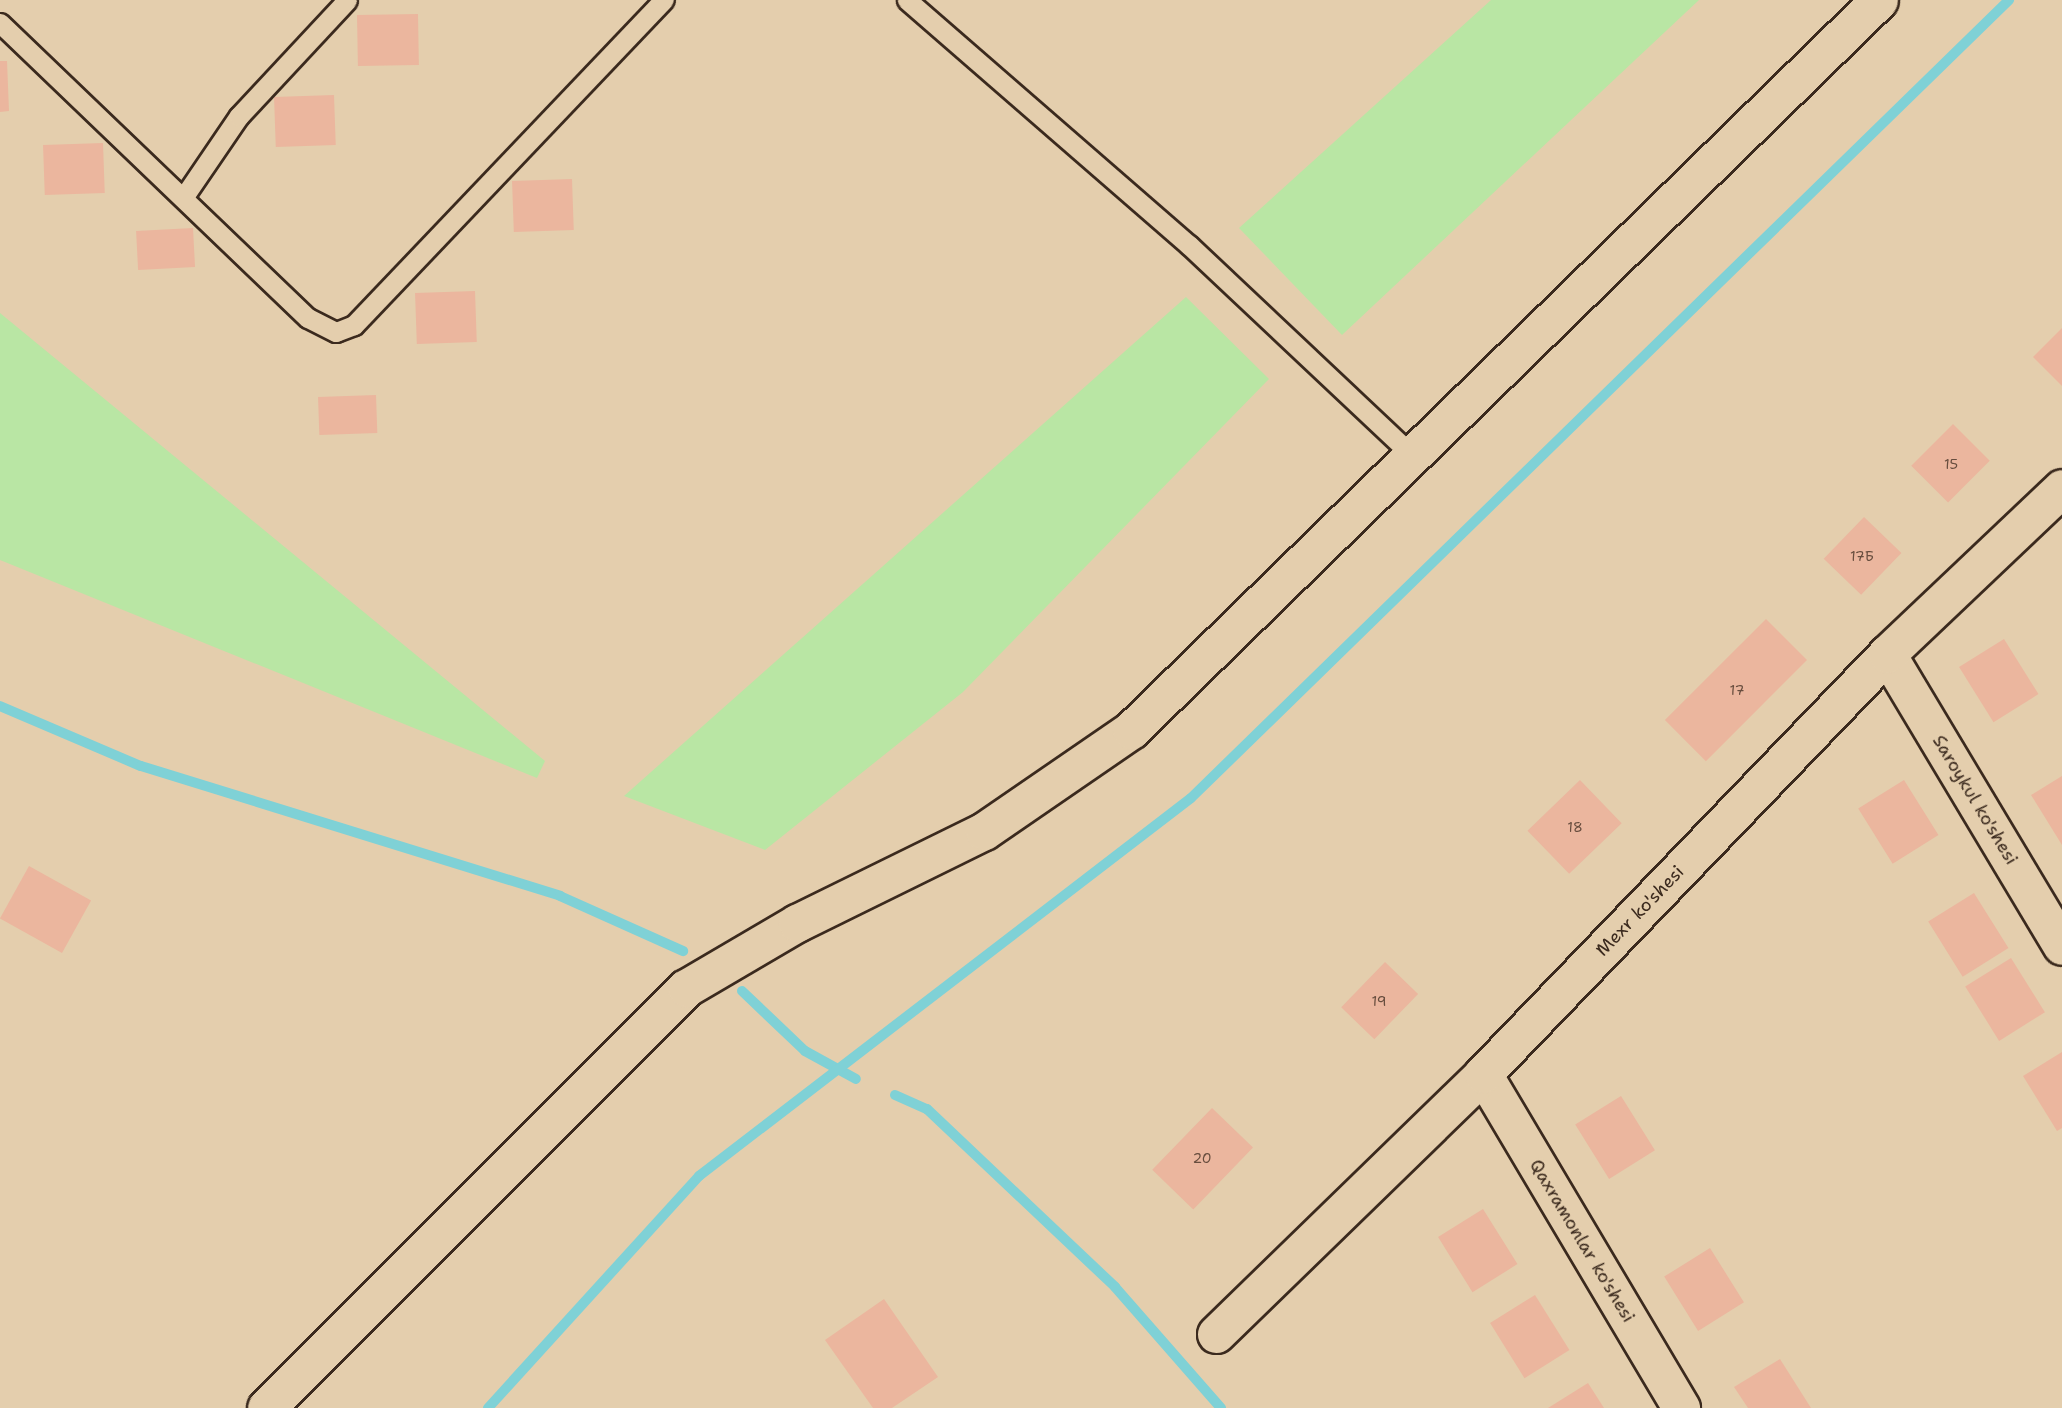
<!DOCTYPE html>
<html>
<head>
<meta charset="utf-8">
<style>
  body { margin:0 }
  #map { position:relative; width:2062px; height:1408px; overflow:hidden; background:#e4cead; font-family:"Shantell Sans",sans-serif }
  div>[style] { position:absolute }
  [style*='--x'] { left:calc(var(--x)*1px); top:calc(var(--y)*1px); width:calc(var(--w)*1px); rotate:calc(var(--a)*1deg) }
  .green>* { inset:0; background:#b9e6a4 }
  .stream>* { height:10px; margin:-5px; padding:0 5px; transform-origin:5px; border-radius:5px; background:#7fd1d6 }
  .building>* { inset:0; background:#ebb69e; transform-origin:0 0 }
  .roads { filter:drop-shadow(2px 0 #3b2a1e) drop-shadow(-2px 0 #3b2a1e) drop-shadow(0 2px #3b2a1e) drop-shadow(0 -2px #3b2a1e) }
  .lane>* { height:19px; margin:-9.5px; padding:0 9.5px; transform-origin:9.5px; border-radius:9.5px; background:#e4cead }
  .street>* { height:37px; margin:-18.5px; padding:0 18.5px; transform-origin:18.5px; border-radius:18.5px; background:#e4cead }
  span { translate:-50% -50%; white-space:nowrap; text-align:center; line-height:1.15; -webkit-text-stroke:5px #e4cead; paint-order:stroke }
  .number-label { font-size:14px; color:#674d3e }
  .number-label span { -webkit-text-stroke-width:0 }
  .street-label { font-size:18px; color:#3b2a1e }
</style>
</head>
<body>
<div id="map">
  <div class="green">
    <div style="clip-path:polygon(1491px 0,1699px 0,1342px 335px,1239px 228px)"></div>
    <div style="clip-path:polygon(1186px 297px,1269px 379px,963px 692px,765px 850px,624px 796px)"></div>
    <div style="clip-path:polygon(0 313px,545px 761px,537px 778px,0 560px)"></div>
  </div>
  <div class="stream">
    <div style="--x:0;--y:706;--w:153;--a:23.1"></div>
    <div style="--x:141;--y:766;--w:439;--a:17.2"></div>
    <div style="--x:560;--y:896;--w:135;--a:24.1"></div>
    <div style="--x:742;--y:991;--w:87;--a:43.6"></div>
    <div style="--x:805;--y:1051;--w:58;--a:28.8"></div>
    <div style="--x:895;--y:1095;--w:35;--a:24"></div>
    <div style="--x:927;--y:1109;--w:259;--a:43.4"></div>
    <div style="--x:1115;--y:1287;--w:161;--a:48.8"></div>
    <div style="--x:488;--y:1408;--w:314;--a:-47.7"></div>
    <div style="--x:699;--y:1176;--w:620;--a:-37.53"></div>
    <div style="--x:1191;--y:798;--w:1143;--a:-44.29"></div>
  </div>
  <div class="building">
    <div style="left:418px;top:14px;width:51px;height:61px;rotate:89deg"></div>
    <div style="clip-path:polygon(0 61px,7px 61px,9px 111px,0 112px)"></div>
    <div style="left:334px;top:95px;width:50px;height:60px;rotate:88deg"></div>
    <div style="left:103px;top:143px;width:50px;height:60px;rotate:88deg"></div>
    <div style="left:572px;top:179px;width:51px;height:60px;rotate:88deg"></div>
    <div style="left:193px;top:228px;width:39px;height:57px;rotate:87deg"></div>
    <div style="left:475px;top:291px;width:51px;height:60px;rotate:88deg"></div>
    <div style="clip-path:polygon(2062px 328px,2062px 386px,2033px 357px)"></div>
    <div style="left:376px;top:395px;width:38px;height:58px;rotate:88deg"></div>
    <div style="left:1953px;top:424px;width:52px;height:59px;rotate:45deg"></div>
    <div style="left:1864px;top:517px;width:52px;height:58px;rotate:44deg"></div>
    <div style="left:1766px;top:619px;width:58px;height:143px;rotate:45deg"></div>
    <div style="left:2004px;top:639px;width:65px;height:53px;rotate:58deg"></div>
    <div style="clip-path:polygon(2062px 776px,2062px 845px,2031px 795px)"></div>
    <div style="left:1580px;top:780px;width:60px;height:73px;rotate:46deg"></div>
    <div style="left:1904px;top:780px;width:65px;height:54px;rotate:58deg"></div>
    <div style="left:29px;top:866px;width:71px;height:60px;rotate:29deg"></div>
    <div style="left:1974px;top:893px;width:65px;height:54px;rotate:58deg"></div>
    <div style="left:2011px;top:958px;width:64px;height:54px;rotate:58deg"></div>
    <div style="left:1385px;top:962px;width:46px;height:63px;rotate:44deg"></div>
    <div style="clip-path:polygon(2062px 1052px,2062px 1128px,2057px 1131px,2023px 1076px)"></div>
    <div style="left:1621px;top:1096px;width:64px;height:54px;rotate:58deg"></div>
    <div style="left:1212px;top:1108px;width:57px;height:86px;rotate:44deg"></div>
    <div style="left:1483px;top:1209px;width:65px;height:53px;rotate:58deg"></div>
    <div style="left:1710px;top:1248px;width:64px;height:54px;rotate:58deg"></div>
    <div style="left:1535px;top:1295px;width:65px;height:53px;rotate:58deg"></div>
    <div style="clip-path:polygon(884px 1299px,938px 1377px,892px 1408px,873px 1408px,825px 1340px)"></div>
    <div style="clip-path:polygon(1780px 1359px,1811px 1408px,1748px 1408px,1734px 1387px)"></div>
    <div style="clip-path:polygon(1588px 1383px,1604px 1408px,1548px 1408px)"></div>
  </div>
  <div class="roads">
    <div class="lane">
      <div style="--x:907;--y:0;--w:374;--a:41"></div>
      <div style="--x:1189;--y:245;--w:309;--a:43.3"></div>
      <div style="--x:0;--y:23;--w:426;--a:43.8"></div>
      <div style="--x:308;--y:318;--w:31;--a:27"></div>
      <div style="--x:336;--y:332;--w:19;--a:-21"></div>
      <div style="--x:354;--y:325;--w:449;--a:-46.4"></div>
      <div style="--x:183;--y:198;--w:99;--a:-55.7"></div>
      <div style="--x:239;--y:116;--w:158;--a:-47"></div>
    </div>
    <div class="street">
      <div style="--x:1887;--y:654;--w:340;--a:59.1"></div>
      <div style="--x:1483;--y:1074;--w:388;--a:59.3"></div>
      <div style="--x:1216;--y:1334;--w:373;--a:-44.2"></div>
      <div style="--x:1483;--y:1074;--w:583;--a:-46.11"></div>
      <div style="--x:1887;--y:654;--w:241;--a:-43.5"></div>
      <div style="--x:266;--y:1408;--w:594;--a:-45"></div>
      <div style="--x:686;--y:988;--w:129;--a:-30.4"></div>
      <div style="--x:797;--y:923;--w:208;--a:-26.2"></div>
      <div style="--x:984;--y:831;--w:178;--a:-34.5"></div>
      <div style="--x:1131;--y:730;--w:1045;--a:-44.3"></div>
    </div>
  </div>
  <div class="number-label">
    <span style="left:1951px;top:464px">15</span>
    <span style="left:1862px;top:556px">17Б</span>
    <span style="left:1737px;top:690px">17</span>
    <span style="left:1575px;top:827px">18</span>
    <span style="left:1379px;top:1001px">19</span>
    <span style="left:1202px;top:1158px">20</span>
  </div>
  <div class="street-label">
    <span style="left:1975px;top:800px;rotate:59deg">Saroykul ko'shesi</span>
    <span style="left:1640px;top:911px;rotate:-46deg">Mexr ko'shesi</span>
    <span style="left:1582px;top:1241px;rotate:59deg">Qaxramonlar ko'shesi</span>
  </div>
</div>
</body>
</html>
